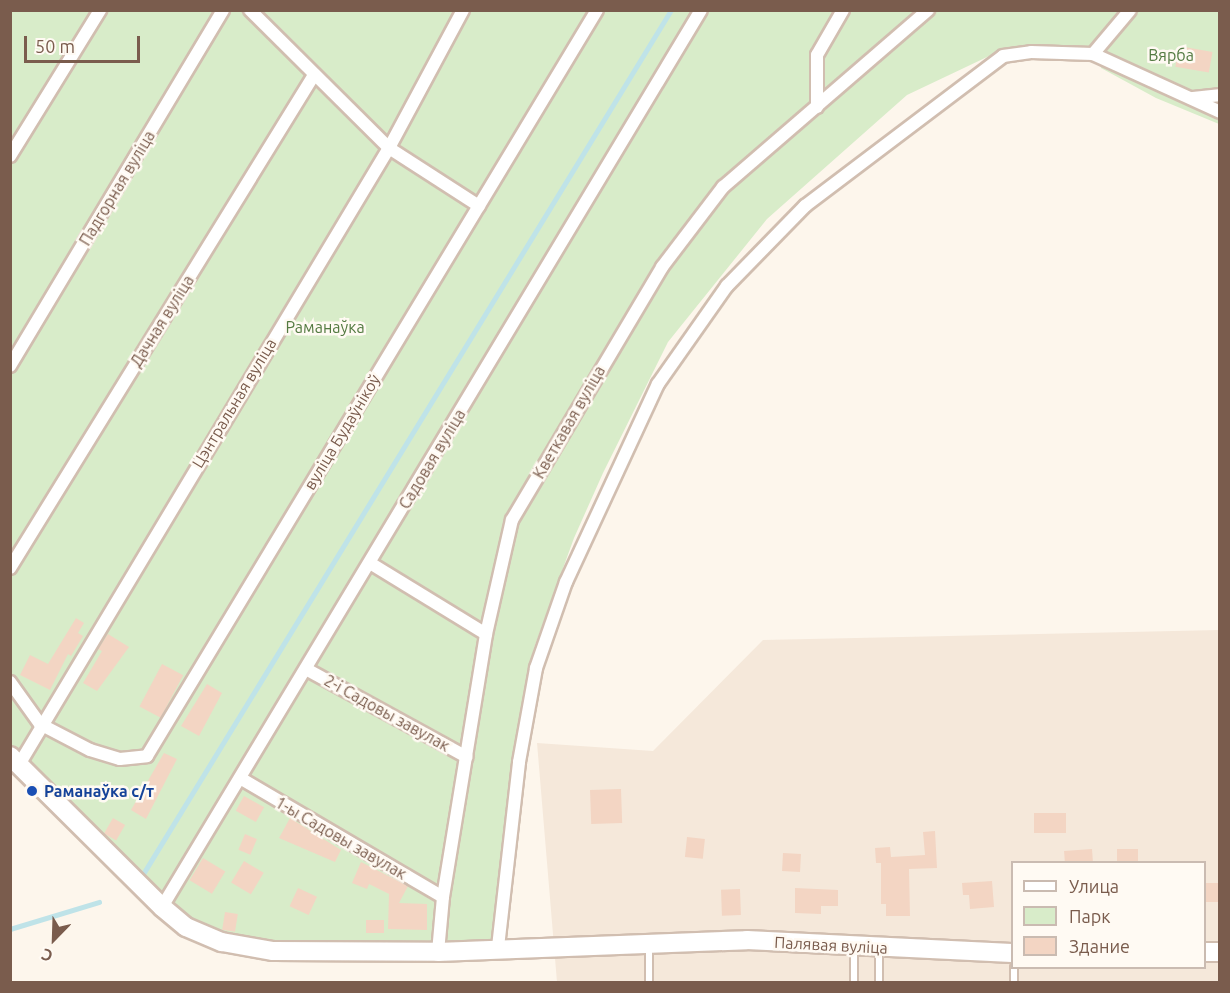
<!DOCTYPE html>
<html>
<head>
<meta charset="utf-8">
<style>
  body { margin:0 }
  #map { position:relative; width:1230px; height:993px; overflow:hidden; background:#fdf6ec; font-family:Ubuntu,sans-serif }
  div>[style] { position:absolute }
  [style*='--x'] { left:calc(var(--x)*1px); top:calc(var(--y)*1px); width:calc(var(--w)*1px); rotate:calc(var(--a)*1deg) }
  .residential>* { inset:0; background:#f5e8da }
  .green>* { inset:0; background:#d8ecc9 }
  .stream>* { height:4.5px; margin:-2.25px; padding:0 2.25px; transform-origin:2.25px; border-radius:2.25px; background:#bfe3e8 }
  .building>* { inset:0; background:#f3d5c3; transform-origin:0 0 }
  .roads { filter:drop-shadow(2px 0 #d1beb0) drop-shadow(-2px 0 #d1beb0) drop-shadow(0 2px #d1beb0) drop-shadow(0 -2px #d1beb0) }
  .lane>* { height:6px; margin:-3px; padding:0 3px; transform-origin:3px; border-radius:3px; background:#fff }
  .street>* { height:12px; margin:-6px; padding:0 6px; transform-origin:6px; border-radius:6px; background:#fff }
  .secondary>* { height:18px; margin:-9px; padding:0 9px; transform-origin:9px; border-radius:9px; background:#fff }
  .dots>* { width:16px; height:16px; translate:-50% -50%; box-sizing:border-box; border:3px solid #fffaf3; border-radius:50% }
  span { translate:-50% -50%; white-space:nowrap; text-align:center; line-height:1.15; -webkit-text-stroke:5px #fffaf3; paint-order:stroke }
  .park-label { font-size:16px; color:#537a41 }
  .street-label { font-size:16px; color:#7a5c4d }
  .transit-label { font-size:16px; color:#164399; font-weight:700 }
  .left { translate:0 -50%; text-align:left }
  .frame { position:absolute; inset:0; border:12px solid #7a5c4d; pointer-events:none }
  .legend { position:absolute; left:1011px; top:861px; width:195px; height:108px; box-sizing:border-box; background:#fffaf3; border:2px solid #cabbb1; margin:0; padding:8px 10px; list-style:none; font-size:18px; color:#7a5c4d }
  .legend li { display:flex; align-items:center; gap:12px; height:30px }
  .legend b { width:30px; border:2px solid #cabbb1 }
  .north { position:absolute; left:24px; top:909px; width:60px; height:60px; -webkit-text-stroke:4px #fffaf3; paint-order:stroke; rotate:203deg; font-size:16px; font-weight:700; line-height:24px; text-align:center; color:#7a5c4d }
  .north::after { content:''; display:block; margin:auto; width:21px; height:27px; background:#7a5c4d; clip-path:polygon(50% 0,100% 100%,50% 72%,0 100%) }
  .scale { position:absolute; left:24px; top:36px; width:116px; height:27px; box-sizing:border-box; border:3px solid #7a5c4d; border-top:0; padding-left:8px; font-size:18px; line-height:21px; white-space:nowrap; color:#7a5c4d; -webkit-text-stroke:4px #fffaf3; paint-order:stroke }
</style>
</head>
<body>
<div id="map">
  <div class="residential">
    <div style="clip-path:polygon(evenodd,1219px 630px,1219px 982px,557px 982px,537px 743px,653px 751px,763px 640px,1219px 630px,1012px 862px,1204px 862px,1204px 968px,1012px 968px,1012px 862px)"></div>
  </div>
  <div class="green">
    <div style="clip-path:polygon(10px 11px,1219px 11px,1219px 124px,1156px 98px,1101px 68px,1098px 47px,1006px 48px,907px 95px,767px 219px,668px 342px,603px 473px,574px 538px,534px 648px,502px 845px,498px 947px,273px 951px,186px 927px,11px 756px)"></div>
  </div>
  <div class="stream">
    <div style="--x:140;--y:879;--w:1018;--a:-58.57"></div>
    <div style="--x:10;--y:929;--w:93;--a:-16.9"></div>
  </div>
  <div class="building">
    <div style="left:1179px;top:46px;width:34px;height:21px;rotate:10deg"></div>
    <div style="clip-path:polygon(76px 618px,84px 623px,78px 633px,83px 636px,71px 656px,68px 654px,50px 690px,20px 675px,30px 655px,48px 664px)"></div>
    <div style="clip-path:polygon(108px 634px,129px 647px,97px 691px,83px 683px,102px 651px,98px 649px)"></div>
    <div style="left:162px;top:664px;width:24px;height:48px;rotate:28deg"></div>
    <div style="clip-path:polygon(207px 684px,222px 693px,199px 736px,181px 726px)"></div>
    <div style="clip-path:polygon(164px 753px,177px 759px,146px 819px,131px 810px)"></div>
    <div style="left:621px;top:789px;width:34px;height:31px;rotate:88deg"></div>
    <div style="left:244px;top:796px;width:23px;height:17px;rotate:29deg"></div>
    <div style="left:1034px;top:813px;width:32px;height:20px"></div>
    <div style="left:113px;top:818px;width:14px;height:18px;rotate:30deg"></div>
    <div style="clip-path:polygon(290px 818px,341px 850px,335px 862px,279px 838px)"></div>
    <div style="clip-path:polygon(935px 831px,937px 868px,909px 869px,910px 916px,886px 916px,886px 904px,881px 904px,881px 863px,876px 863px,875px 848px,890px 847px,891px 857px,925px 855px,923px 832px)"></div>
    <div style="left:245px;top:834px;width:13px;height:17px;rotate:23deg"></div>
    <div style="left:687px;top:837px;width:18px;height:20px;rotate:6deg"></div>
    <div style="left:1092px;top:849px;width:13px;height:28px;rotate:86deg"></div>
    <div style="left:1117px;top:849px;width:21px;height:13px"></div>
    <div style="left:783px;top:853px;width:18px;height:18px;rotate:3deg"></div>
    <div style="left:203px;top:858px;width:26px;height:26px;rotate:31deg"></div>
    <div style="left:244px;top:861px;width:23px;height:25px;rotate:31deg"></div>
    <div style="clip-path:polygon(361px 862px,408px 886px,399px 903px,427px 904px,427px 930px,388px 929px,389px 894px,369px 884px,367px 889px,352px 883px)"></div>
    <div style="clip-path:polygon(992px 881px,994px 907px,970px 909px,969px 895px,963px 895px,962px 883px)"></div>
    <div style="left:1204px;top:883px;width:16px;height:19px"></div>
    <div style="left:298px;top:888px;width:21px;height:20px;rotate:25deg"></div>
    <div style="clip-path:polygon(795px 888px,838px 890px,838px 906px,821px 906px,821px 914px,795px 913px)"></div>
    <div style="left:740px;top:889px;width:26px;height:19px;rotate:88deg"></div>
    <div style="left:225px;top:912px;width:13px;height:18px;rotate:9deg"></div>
    <div style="left:366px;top:920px;width:18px;height:13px"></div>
  </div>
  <div class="roads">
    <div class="lane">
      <div style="--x:854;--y:946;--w:36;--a:90"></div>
      <div style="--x:879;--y:948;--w:34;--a:90"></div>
      <div style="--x:1014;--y:968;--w:14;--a:90"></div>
      <div style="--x:649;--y:982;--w:35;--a:-90"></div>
    </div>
    <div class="street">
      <div style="--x:250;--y:10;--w:196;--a:44.8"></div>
      <div style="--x:389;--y:148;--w:107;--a:32.8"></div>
      <div style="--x:1093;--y:54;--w:57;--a:-49.9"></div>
      <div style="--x:1192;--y:98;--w:28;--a:-6"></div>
      <div style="--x:817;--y:107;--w:52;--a:-90"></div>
      <div style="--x:817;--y:55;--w:52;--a:-60"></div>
      <div style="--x:10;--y:156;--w:172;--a:-58.3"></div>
      <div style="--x:10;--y:366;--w:415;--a:-59.1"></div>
      <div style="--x:370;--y:563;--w:136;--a:31.5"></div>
      <div style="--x:10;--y:568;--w:579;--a:-58.34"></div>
      <div style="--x:306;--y:669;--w:183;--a:28.7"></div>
      <div style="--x:10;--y:682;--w:52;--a:54.5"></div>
      <div style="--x:40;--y:724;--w:56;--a:27.5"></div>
      <div style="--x:90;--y:750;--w:31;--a:17"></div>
      <div style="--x:120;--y:759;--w:27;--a:-6"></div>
      <div style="--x:147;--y:756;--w:871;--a:-58.9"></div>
      <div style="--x:20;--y:763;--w:717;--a:-59.04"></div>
      <div style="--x:389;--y:148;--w:157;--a:-61.8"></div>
      <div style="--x:240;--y:778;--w:235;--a:30.4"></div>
      <div style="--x:162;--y:907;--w:1046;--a:-59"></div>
      <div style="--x:498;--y:947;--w:186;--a:-83.5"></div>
      <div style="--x:519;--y:762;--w:96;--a:-79.7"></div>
      <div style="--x:536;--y:668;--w:91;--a:-70.8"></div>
      <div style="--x:566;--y:582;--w:218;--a:-65.1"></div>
      <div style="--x:658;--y:384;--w:120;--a:-54.9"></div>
      <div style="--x:727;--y:286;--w:112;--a:-45.7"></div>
      <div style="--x:805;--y:206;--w:248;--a:-37.1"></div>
      <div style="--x:1003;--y:56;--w:28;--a:-8"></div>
      <div style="--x:1031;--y:52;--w:62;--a:1.8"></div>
      <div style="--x:1093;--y:54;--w:140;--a:24.5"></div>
      <div style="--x:438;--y:952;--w:55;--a:-84.8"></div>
      <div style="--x:443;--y:897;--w:266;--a:-80.7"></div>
      <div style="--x:486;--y:634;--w:117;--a:-77.2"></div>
      <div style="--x:512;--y:520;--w:294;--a:-59.3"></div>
      <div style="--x:662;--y:267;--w:101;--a:-52.7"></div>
      <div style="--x:723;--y:187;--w:271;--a:-40.8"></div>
    </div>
    <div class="secondary">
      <div style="--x:10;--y:756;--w:214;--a:44.8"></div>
      <div style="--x:162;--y:907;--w:31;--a:40"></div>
      <div style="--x:186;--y:927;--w:39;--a:23"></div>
      <div style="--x:222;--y:942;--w:52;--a:10"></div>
      <div style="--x:273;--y:951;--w:165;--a:0.3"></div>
      <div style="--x:438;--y:952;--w:309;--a:-2.2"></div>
      <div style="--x:747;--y:940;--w:265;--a:2.8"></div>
      <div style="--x:1204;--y:952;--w:16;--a:0"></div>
    </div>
  </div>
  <div class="dots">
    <div style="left:32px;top:791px;background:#1a4fb4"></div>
  </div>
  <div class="park-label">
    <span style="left:1171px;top:55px">Вярба</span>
    <span style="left:325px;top:327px">Раманаўка</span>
  </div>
  <div class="street-label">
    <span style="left:117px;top:188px;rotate:-59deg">Падгорная вуліца</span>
    <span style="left:162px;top:321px;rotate:-58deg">Дачная вуліца</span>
    <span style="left:234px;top:403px;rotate:-59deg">Цэнтральная вуліца</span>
    <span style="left:569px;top:422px;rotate:-60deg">Кветкавая вуліца</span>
    <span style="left:342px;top:432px;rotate:-59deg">вуліца Будаўнікоў</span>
    <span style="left:432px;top:459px;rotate:-59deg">Садовая вуліца</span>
    <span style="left:387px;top:713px;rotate:29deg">2-і Садовы завулак</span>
    <span style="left:341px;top:838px;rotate:30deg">1-ы Садовы завулак</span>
    <span style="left:831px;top:945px;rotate:3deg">Палявая вуліца</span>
  </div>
  <div class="transit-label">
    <span class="left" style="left:44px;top:791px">Раманаўка с/т</span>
  </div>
  <div class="frame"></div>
  <ul class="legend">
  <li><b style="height:8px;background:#fff"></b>Улица</li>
  <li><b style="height:16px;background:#d8ecc9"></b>Парк</li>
  <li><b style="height:16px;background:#f3d5c3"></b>Здание</li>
  </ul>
  <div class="north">С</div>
  <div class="scale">50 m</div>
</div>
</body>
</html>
